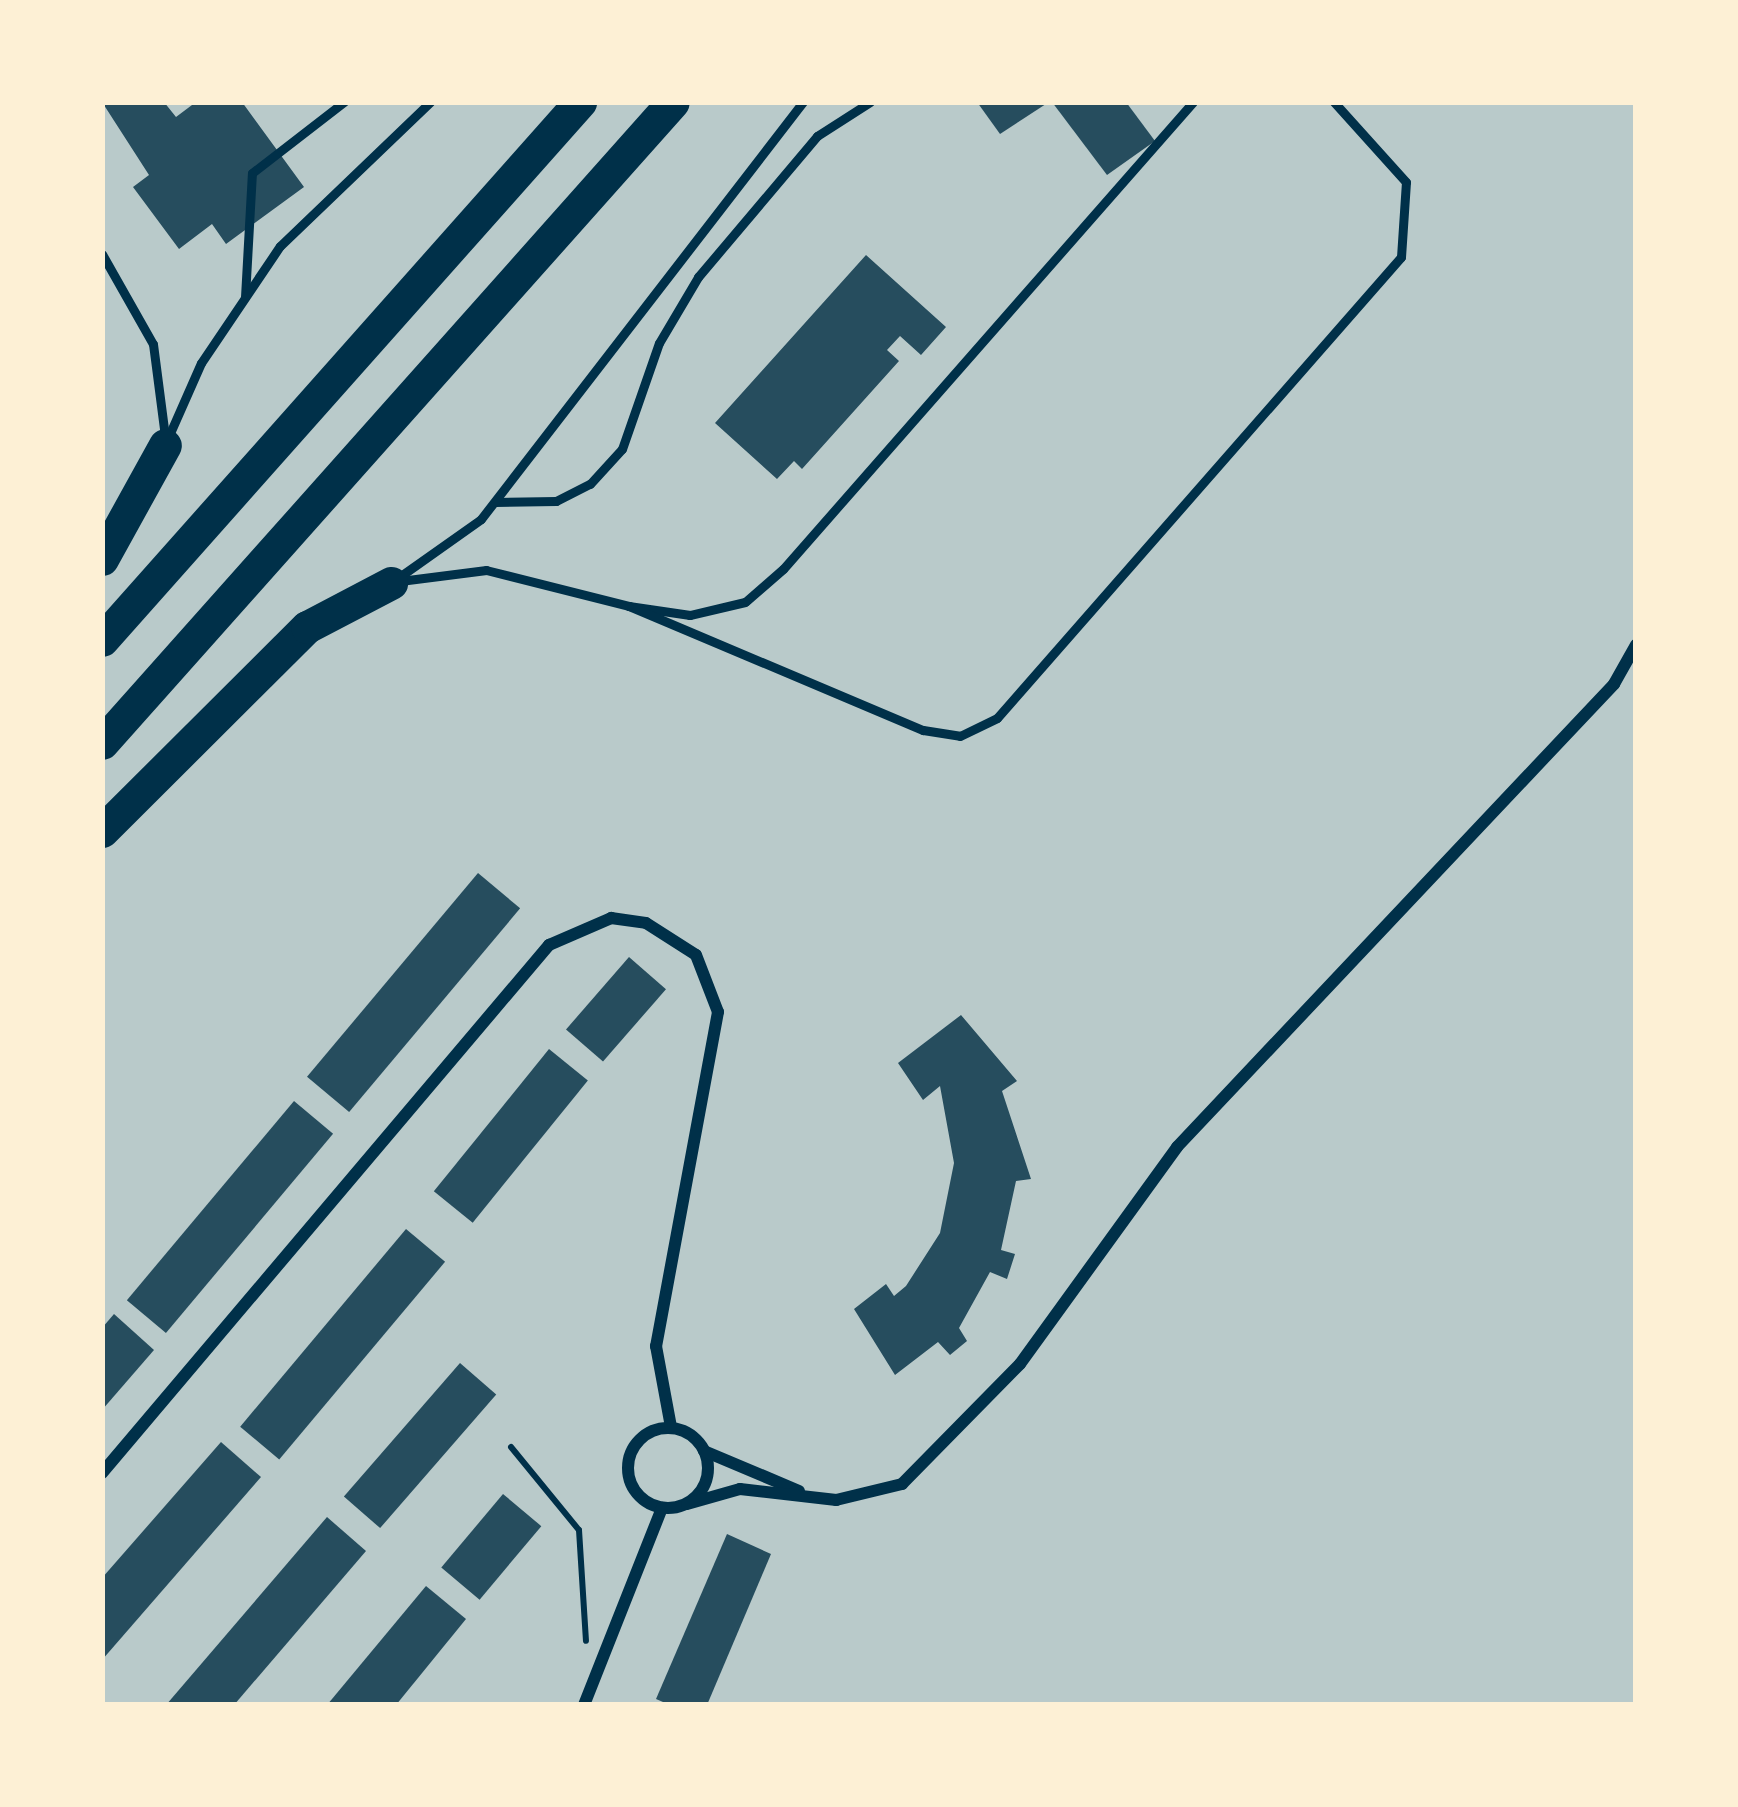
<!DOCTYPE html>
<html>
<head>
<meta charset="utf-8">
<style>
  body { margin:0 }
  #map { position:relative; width:1738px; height:1807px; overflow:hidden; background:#fdf0d5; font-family:Montserrat,sans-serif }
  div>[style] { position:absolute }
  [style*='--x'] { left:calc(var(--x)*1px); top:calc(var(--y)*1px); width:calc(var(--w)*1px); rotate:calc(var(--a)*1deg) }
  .green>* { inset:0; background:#b9caca; transform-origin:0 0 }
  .building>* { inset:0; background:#264d5e; transform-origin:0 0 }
  .path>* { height:6px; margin:-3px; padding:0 3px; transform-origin:3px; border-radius:3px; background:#003049 }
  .service>* { height:9px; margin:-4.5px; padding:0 4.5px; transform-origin:4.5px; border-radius:4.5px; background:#003049 }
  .minor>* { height:12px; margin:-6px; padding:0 6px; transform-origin:6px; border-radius:6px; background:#003049 }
  .minor>.ring { margin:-6px; padding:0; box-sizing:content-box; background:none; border:12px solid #003049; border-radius:50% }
  .motorway>* { height:33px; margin:-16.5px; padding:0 16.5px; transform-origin:16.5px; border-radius:16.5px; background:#003049 }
  span { translate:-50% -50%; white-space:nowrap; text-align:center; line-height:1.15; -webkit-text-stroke:9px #fdf0d5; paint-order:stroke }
  .frame { position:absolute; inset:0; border:105px solid #fdf0d5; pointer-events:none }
</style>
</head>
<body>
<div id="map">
  <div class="green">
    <div style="left:102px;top:102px;width:1534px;height:1603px"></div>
  </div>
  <div class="building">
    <div style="clip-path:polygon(102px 102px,164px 102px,176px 117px,196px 102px,242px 102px,304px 187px,226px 244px,212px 224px,179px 249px,133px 187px,149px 175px)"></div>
    <div style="clip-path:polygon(977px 102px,1049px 102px,1000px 134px)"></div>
    <div style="clip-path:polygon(1052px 102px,1126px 102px,1155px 141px,1107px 175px)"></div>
    <div style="clip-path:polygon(866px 255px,946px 327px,921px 355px,900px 336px,887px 350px,899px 361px,802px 469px,794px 461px,777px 479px,715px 423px)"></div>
    <div style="left:478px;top:873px;width:55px;height:266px;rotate:40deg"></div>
    <div style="left:629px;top:957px;width:49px;height:96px;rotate:41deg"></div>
    <div style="clip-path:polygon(961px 1015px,1017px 1081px,1002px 1091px,1031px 1179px,1016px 1181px,1001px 1250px,1015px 1254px,1007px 1279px,990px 1272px,959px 1328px,967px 1341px,950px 1355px,938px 1342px,895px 1375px,854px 1309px,886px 1284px,894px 1296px,906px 1286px,940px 1233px,954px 1163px,940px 1086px,923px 1100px,898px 1063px)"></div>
    <div style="left:549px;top:1049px;width:50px;height:183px;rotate:39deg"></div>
    <div style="left:294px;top:1101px;width:51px;height:260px;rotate:40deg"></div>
    <div style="left:406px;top:1229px;width:51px;height:258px;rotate:40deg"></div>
    <div style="clip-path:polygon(114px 1314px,154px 1350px,102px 1410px,102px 1328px)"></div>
    <div style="left:460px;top:1363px;width:48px;height:177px;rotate:41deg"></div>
    <div style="clip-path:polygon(221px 1442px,261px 1477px,102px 1660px,102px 1578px)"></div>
    <div style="left:503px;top:1494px;width:50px;height:96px;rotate:40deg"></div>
    <div style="clip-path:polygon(327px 1517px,366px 1551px,234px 1705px,166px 1705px)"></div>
    <div style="clip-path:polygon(727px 1534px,771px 1554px,707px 1705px,670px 1705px,656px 1699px)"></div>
    <div style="clip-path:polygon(426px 1586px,466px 1619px,396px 1705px,327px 1705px)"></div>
  </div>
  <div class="path">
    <div style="--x:511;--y:1447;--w:107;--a:50.7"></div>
    <div style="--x:579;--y:1530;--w:111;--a:86.4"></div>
  </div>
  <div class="service">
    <div style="--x:1193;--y:102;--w:621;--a:131.28"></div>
    <div style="--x:783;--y:569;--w:50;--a:139"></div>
    <div style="--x:745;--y:602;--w:57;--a:166.7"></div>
    <div style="--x:690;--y:615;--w:62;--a:-171.6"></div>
    <div style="--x:629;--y:606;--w:319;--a:22.9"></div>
    <div style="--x:923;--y:730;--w:37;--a:9"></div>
    <div style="--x:960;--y:736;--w:41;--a:-25.9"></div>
    <div style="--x:997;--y:718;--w:613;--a:-48.77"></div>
    <div style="--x:1401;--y:257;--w:75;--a:-86.2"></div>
    <div style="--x:1406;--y:182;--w:108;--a:-132"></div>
    <div style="--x:102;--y:254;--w:103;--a:60.5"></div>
    <div style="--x:153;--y:344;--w:94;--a:82.6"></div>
    <div style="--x:245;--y:297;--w:124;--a:-86.8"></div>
    <div style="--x:252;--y:173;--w:116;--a:-37.7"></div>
    <div style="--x:167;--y:440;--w:84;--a:-66.2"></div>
    <div style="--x:201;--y:363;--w:141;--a:-56"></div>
    <div style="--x:280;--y:246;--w:208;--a:-43.8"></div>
    <div style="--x:495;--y:502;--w:61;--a:-0.9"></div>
    <div style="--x:556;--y:501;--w:38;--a:-27"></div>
    <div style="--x:590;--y:484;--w:47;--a:-47.6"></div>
    <div style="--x:622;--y:449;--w:112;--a:-70.8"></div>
    <div style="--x:659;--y:343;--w:77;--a:-59.4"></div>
    <div style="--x:698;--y:277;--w:185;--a:-49.8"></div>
    <div style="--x:817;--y:136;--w:63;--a:-32.7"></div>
    <div style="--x:395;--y:580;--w:105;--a:-35.3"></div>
    <div style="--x:481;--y:519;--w:527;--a:-52.33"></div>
    <div style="--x:400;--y:581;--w:87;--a:-7.3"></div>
    <div style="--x:486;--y:570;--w:147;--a:14.1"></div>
  </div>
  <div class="minor">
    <div class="ring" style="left:628px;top:1428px;width:68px;height:68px"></div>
    <div style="--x:704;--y:1451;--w:103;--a:22.8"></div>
    <div style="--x:102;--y:1473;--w:692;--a:-49.75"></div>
    <div style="--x:549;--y:945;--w:68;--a:-23.5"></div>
    <div style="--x:611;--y:918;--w:35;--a:8"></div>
    <div style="--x:646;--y:923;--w:59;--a:32.6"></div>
    <div style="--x:696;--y:955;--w:61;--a:68.9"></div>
    <div style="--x:718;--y:1012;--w:340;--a:100.5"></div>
    <div style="--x:656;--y:1346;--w:82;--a:79.5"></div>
    <div style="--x:687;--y:1504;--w:55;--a:-15.8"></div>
    <div style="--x:740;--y:1489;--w:97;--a:6.5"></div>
    <div style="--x:836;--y:1500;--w:68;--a:-13.6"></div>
    <div style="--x:902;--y:1484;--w:168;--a:-45.5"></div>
    <div style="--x:1020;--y:1364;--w:268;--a:-54.1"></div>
    <div style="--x:1177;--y:1147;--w:637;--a:-46.65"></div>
    <div style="--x:1614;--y:684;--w:45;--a:-60.6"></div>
    <div style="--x:584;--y:1705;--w:212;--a:-68.4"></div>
  </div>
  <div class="motorway">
    <div style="--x:102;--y:559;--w:130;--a:-61.1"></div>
    <div style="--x:102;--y:640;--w:720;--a:-48.38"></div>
    <div style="--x:102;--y:743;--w:858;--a:-48.31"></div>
    <div style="--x:102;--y:831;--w:289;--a:-44.9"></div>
    <div style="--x:307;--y:627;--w:95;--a:-27.6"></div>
  </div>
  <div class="frame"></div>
</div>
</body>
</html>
